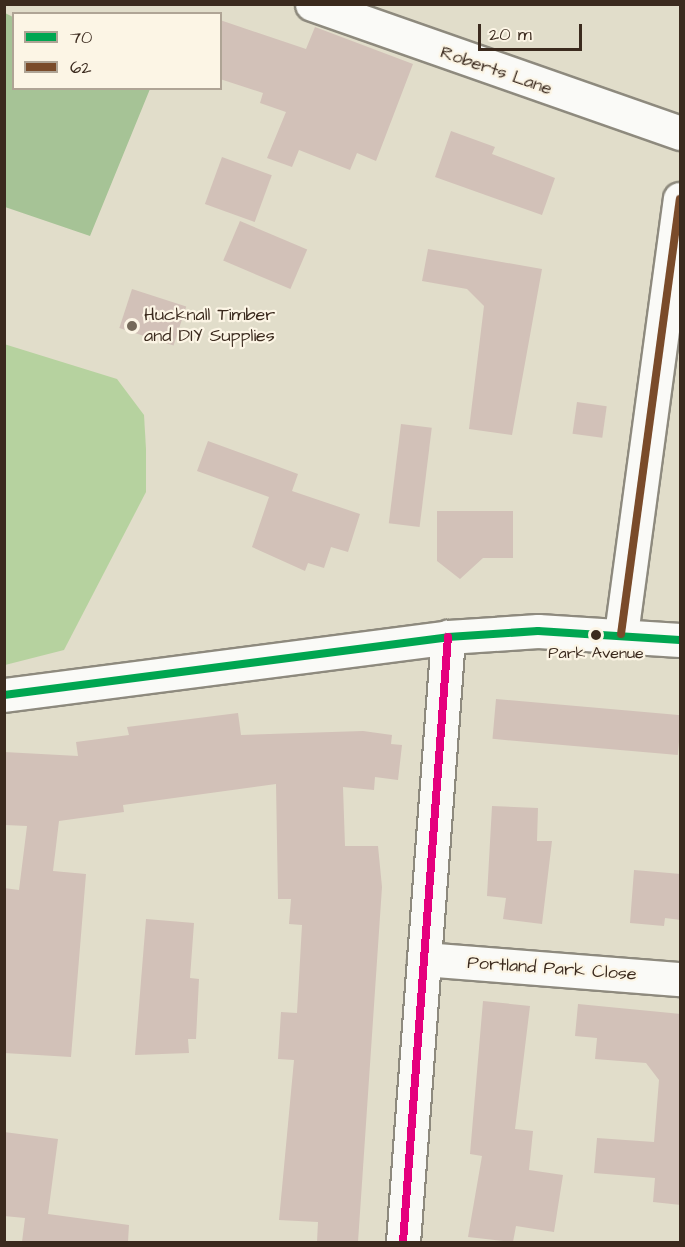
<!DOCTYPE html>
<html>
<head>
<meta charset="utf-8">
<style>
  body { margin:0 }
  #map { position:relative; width:685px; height:1247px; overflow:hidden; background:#e1ddca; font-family:"Architects Daughter",sans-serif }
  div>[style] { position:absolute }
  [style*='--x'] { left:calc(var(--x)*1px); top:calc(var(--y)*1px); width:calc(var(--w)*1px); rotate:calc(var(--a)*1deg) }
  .green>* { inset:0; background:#b6d29f }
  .forest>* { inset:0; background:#a6c396 }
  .building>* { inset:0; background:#d2c1b8; transform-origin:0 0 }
  .roads { filter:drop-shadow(2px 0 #8e8a7e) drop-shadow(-2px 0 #8e8a7e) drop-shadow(0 2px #8e8a7e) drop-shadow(0 -2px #8e8a7e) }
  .minor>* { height:33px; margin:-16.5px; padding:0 16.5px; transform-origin:16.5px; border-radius:16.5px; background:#fafaf7 }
  .bus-1>* { height:8px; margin:-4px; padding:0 4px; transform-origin:4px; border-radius:4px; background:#00a651 }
  .bus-2>* { height:8px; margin:-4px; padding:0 4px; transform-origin:4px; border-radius:4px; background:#7a4b2a }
  .bus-3>* { height:8px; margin:-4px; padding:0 4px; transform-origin:4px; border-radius:4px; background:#e5007d }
  .dots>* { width:16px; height:16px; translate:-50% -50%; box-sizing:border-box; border:3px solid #fcf5e5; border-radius:50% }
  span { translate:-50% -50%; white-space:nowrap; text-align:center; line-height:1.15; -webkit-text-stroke:4.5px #fcf5e5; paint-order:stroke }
  .bus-label { font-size:16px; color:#3b2a1e }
  .street-label { font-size:18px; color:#3b2a1e }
  .poi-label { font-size:18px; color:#3b2a1e }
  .left { translate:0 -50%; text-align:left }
  .frame { position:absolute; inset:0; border:6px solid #3b2a1e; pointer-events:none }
  .legend { position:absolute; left:12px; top:12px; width:210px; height:78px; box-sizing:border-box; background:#fcf5e5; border:2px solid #afa495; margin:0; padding:8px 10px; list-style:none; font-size:18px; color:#3b2a1e }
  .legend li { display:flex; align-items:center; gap:12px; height:30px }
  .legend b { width:30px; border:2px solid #afa495 }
  .scale { position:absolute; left:478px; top:24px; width:104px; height:27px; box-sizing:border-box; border:3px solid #3b2a1e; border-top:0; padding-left:8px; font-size:18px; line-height:21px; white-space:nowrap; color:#3b2a1e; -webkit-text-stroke:4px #fcf5e5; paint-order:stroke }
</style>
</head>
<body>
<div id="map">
  <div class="green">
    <div style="clip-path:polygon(4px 344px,117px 379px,144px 415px,146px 449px,146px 492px,64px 650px,5px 665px)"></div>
  </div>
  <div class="forest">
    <div style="clip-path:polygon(5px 13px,13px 17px,14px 88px,150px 89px,90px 236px,5px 207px)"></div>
  </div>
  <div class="building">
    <div style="clip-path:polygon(220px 20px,306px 49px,315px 27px,413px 64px,376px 161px,357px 153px,350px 170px,299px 150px,292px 167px,267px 158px,286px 112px,260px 103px,263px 93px,220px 79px)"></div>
    <div style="clip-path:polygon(451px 131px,495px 147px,492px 154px,555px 178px,542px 215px,435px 177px)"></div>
    <div style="left:222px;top:157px;width:53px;height:50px;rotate:20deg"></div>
    <div style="left:240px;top:221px;width:73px;height:43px;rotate:23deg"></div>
    <div style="clip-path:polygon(428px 249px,542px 269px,512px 435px,469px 429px,484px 306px,467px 289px,422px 281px)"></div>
    <div style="left:132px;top:289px;width:57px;height:41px;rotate:18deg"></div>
    <div style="left:577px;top:402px;width:30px;height:32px;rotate:8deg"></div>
    <div style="left:401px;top:424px;width:31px;height:100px;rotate:7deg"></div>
    <div style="clip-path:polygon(208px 441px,298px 474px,292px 491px,360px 514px,348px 552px,331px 547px,324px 568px,308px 563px,305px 571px,252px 547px,269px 497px,197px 471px)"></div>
    <div style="clip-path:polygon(437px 511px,513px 511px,513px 558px,483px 558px,460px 579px,437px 561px)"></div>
    <div style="left:496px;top:699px;width:186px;height:40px;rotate:5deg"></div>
    <div style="clip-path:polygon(238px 713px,241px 735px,363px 731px,392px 735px,391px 744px,402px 745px,398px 780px,375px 777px,374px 790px,343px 787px,345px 846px,378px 846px,382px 887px,358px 1242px,317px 1242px,318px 1222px,279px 1220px,294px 1060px,278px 1059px,281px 1012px,297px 1013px,302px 925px,289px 924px,291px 899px,278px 899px,276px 784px,123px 805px,124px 812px,59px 821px,53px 871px,86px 874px,71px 1057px,4px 1053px,4px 888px,19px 890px,27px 826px,5px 825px,4px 752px,78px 756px,76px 742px,129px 735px,127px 727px)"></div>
    <div style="clip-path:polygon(492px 806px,538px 808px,537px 841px,552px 841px,542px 924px,503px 919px,506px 898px,487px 896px)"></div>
    <div style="clip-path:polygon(634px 870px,681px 874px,681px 920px,665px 918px,664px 926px,630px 923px)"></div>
    <div style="clip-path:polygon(146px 919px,194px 923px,190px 978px,199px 979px,196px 1039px,188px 1039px,189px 1053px,135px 1055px)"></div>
    <div style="clip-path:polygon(483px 1001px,530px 1006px,515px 1129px,533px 1131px,529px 1170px,563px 1175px,554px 1232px,516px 1226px,513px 1242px,468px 1237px,482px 1156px,470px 1154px)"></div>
    <div style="clip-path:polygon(578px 1004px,681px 1014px,681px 1205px,653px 1202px,655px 1178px,594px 1173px,597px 1138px,654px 1142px,659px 1080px,646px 1063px,595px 1059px,597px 1038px,575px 1036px)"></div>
    <div style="clip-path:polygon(4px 1132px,58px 1139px,48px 1214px,129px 1225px,128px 1242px,22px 1242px,25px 1218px,4px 1216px)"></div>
  </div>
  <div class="roads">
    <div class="minor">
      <div style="--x:312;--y:4;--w:390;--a:19.3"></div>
      <div style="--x:621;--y:634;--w:439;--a:-82.3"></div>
      <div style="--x:4;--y:695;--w:448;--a:-7.4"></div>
      <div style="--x:448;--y:637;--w:90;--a:-3.8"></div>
      <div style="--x:538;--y:631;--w:142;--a:3.6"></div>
      <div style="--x:424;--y:959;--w:257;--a:4.5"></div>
      <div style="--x:403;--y:1242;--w:607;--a:-85.75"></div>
    </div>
  </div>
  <div class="bus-1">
    <div style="--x:4;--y:695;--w:448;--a:-7.4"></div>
    <div style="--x:448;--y:637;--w:90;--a:-3.8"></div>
    <div style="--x:538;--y:631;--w:142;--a:3.6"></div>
  </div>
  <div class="bus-2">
    <div style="--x:621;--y:634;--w:439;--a:-82.3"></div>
  </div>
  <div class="bus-3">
    <div style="--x:403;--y:1242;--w:607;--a:-85.75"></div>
  </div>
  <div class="dots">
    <div style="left:132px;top:326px;background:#75695a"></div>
    <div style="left:596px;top:635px;background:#3b2a1e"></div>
  </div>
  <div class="bus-label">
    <span style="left:596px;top:653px">Park Avenue</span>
  </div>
  <div class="street-label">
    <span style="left:496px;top:71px;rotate:19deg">Roberts Lane</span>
    <span style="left:552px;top:969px;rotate:4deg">Portland Park Close</span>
  </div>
  <div class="poi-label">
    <span class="left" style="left:144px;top:326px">Hucknall Timber<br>and DIY Supplies</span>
  </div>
  <div class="frame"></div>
  <ul class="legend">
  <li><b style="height:8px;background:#00a651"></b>70</li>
  <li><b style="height:8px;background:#7a4b2a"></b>62</li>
  </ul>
  <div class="scale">20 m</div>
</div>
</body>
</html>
